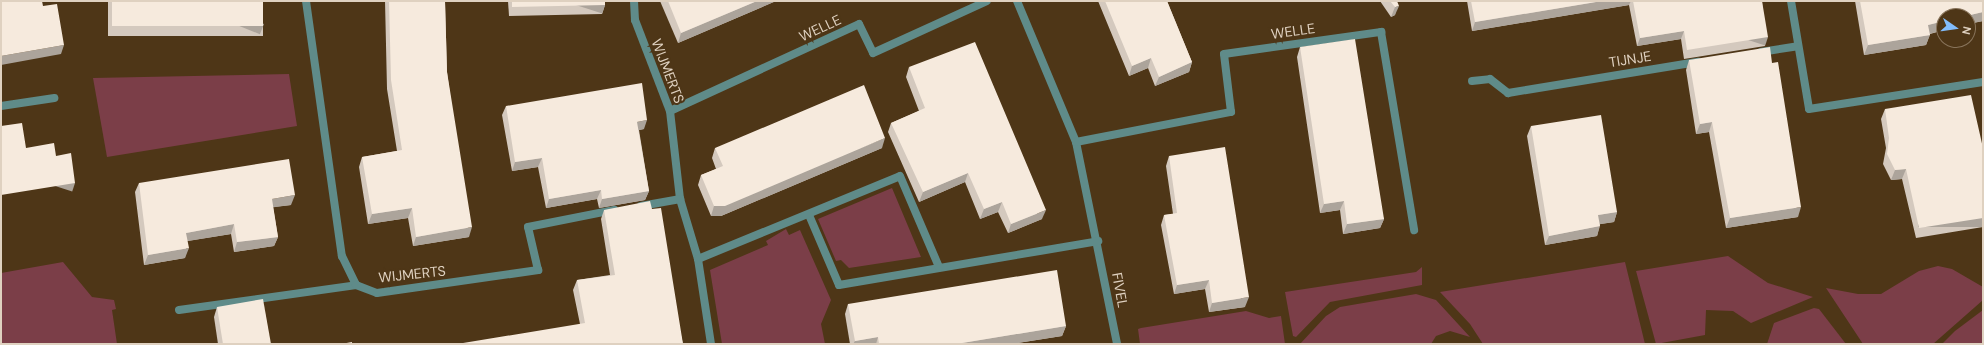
<!DOCTYPE html>
<html>
<head>
<meta charset="utf-8">
<style>
  body { margin:0 }
  #map { position:relative; width:1984px; height:345px; overflow:hidden; background:#4e3617; font-family:"DM Sans",sans-serif }
  div>[style] { position:absolute }
  [style*='--x'] { left:calc(var(--x)*1px); top:calc(var(--y)*1px); width:calc(var(--w)*1px); rotate:calc(var(--a)*1deg) }
  .green>* { inset:0; background:#7b3e48 }
  .lane>* { height:8px; margin:-4px; padding:0 4px; transform-origin:4px; border-radius:4px; background:#5f8b89 }
  .street>* { height:8px; margin:-4px; padding:0 4px; transform-origin:4px; border-radius:4px; background:#5f8b89 }
  .wall>* { inset:0; background:#d4c9be; transform-origin:0 0 }
  .shaded-wall>* { inset:0; background:#aca49b; transform-origin:0 0 }
  .building>* { inset:0; background:#f6eadd; transform-origin:0 0 }
  span { translate:-50% -50%; white-space:nowrap; text-align:center; line-height:1.15; -webkit-text-stroke:4px #4e3617; paint-order:stroke }
  .street-label { font-size:14px; color:#dfd1c0 }
  .frame { position:absolute; inset:0; border:2px solid #dfd1c0; pointer-events:none }
  .north { position:absolute; left:1936px; top:8px; width:40px; height:40px; box-sizing:border-box; background:#4e3617; border:1px solid #88745b; border-radius:50%; rotate:103deg; font-size:11px; font-weight:700; line-height:16px; text-align:center; color:#dfd1c0 }
  .north::after { content:''; display:block; margin:auto; width:14px; height:18px; background:#82bcfa; clip-path:polygon(50% 0,100% 100%,50% 72%,0 100%) }
</style>
</head>
<body>
<div id="map">
  <div class="green">
    <div style="clip-path:polygon(289px 74px,297px 126px,107px 157px,93px 78px)"></div>
    <div style="clip-path:polygon(892px 188px,921px 257px,849px 268px,841px 260px,836px 261px,818px 219px)"></div>
    <div style="clip-path:polygon(786px 229px,789px 235px,800px 230px,831px 300px,821px 324px,825px 344px,722px 344px,710px 270px,768px 245px,766px 241px)"></div>
    <div style="clip-path:polygon(1728px 256px,1768px 283px,1813px 297px,1751px 323px,1733px 311px,1706px 310px,1705px 335px,1656px 344px,1636px 271px)"></div>
    <div style="clip-path:polygon(63px 262px,92px 297px,114px 300px,116px 309px,112px 310px,117px 344px,1px 344px,1px 273px)"></div>
    <div style="clip-path:polygon(1625px 262px,1645px 344px,1483px 344px,1470px 324px,1440px 292px)"></div>
    <div style="clip-path:polygon(1938px 266px,1952px 269px,1983px 287px,1983px 300px,1933px 344px,1863px 344px,1826px 288px,1858px 294px,1881px 294px,1919px 271px)"></div>
    <div style="clip-path:polygon(1422px 267px,1422px 285px,1330px 302px,1296px 337px,1293px 336px,1285px 292px,1416px 272px)"></div>
    <div style="clip-path:polygon(1416px 294px,1436px 300px,1470px 337px,1450px 331px,1436px 336px,1431px 344px,1300px 344px,1326px 316px,1340px 307px)"></div>
    <div style="clip-path:polygon(1814px 308px,1819px 309px,1846px 344px,1767px 344px,1774px 323px)"></div>
    <div style="clip-path:polygon(1983px 310px,1983px 344px,1942px 344px,1955px 331px)"></div>
    <div style="clip-path:polygon(1246px 311px,1269px 318px,1281px 316px,1285px 344px,1140px 344px,1138px 329px,1141px 328px)"></div>
  </div>
  <div class="lane">
    <div style="--x:179;--y:310;--w:179;--a:-8"></div>
  </div>
  <div class="street">
    <div style="--x:306;--y:1;--w:258;--a:82"></div>
    <div style="--x:342;--y:256;--w:32;--a:64"></div>
    <div style="--x:356;--y:285;--w:22;--a:21"></div>
    <div style="--x:377;--y:293;--w:163;--a:-8.1"></div>
    <div style="--x:538;--y:270;--w:44;--a:-103.1"></div>
    <div style="--x:528;--y:227;--w:88;--a:-11.2"></div>
    <div style="--x:634;--y:1;--w:19;--a:87"></div>
    <div style="--x:635;--y:20;--w:97;--a:69"></div>
    <div style="--x:670;--y:111;--w:89;--a:83.5"></div>
    <div style="--x:680;--y:199;--w:63;--a:73.3"></div>
    <div style="--x:698;--y:259;--w:86;--a:81.3"></div>
    <div style="--x:1017;--y:1;--w:153;--a:67.3"></div>
    <div style="--x:1076;--y:142;--w:206;--a:78.5"></div>
    <div style="--x:1791;--y:1;--w:109;--a:80.5"></div>
    <div style="--x:1809;--y:109;--w:176;--a:-8.8"></div>
    <div style="--x:1761;--y:52;--w:37;--a:-9"></div>
    <div style="--x:1472;--y:81;--w:18;--a:-6"></div>
    <div style="--x:1490;--y:79;--w:23;--a:38"></div>
    <div style="--x:1508;--y:93;--w:193;--a:-9.3"></div>
    <div style="--x:1;--y:106;--w:54;--a:-8.6"></div>
    <div style="--x:670;--y:111;--w:208;--a:-24.7"></div>
    <div style="--x:859;--y:24;--w:32;--a:64"></div>
    <div style="--x:873;--y:53;--w:125;--a:-24.5"></div>
    <div style="--x:1076;--y:142;--w:158;--a:-11"></div>
    <div style="--x:1231;--y:112;--w:58;--a:-96.9"></div>
    <div style="--x:1224;--y:54;--w:159;--a:-8"></div>
    <div style="--x:1381;--y:32;--w:201;--a:80.5"></div>
    <div style="--x:641;--y:206;--w:40;--a:-10"></div>
    <div style="--x:809;--y:215;--w:76;--a:66.8"></div>
    <div style="--x:839;--y:285;--w:263;--a:-9.6"></div>
    <div style="--x:698;--y:259;--w:218;--a:-22.3"></div>
    <div style="--x:900;--y:176;--w:99;--a:66.8"></div>
  </div>
  <div class="wall">
    <div style="left:108px;top:1px;width:155px;height:35px"></div>
    <div style="clip-path:polygon(385px 1px,445px 1px,447px 72px,469px 237px,413px 246px,408px 218px,368px 224px,359px 167px,362px 157px,397px 151px,387px 89px)"></div>
    <div style="clip-path:polygon(508px 1px,605px 1px,605px 5px,602px 14px,509px 16px)"></div>
    <div style="clip-path:polygon(660px 1px,776px 1px,678px 43px)"></div>
    <div style="clip-path:polygon(1098px 1px,1167px 1px,1192px 62px,1189px 72px,1155px 86px,1148px 68px,1129px 76px)"></div>
    <div style="clip-path:polygon(1380px 1px,1397px 1px,1395px 15px,1391px 17px)"></div>
    <div style="clip-path:polygon(1467px 1px,1762px 1px,1765px 46px,1684px 59px,1681px 39px,1637px 46px,1629px 5px,1472px 31px)"></div>
    <div style="clip-path:polygon(1855px 1px,1983px 1px,1983px 21px,1968px 24px,1968px 16px,1944px 16px,1944px 30px,1930px 34px,1926px 45px,1864px 55px)"></div>
    <div style="clip-path:polygon(1300px 47px,1384px 219px,1380px 228px,1343px 234px,1340px 210px,1320px 213px,1297px 57px)"></div>
    <div style="clip-path:polygon(1689px 60px,1772px 63px,1798px 217px,1726px 228px,1709px 132px,1696px 134px,1686px 70px)"></div>
    <div style="clip-path:polygon(909px 67px,1042px 219px,1008px 233px,998px 212px,980px 219px,965px 182px,919px 202px,888px 132px,891px 123px,919px 111px,906px 77px)"></div>
    <div style="clip-path:polygon(506px 106px,644px 129px,639px 130px,649px 191px,645px 200px,599px 208px,597px 199px,546px 208px,538px 167px,512px 171px,502px 115px)"></div>
    <div style="clip-path:polygon(1885px 109px,1983px 148px,1983px 227px,1916px 238px,1902px 179px,1891px 180px,1883px 164px,1886px 148px,1881px 119px)"></div>
    <div style="clip-path:polygon(1531px 126px,1617px 212px,1614px 222px,1600px 224px,1597px 236px,1545px 245px,1527px 136px)"></div>
    <div style="clip-path:polygon(715px 148px,882px 148px,721px 216px,711px 216px,698px 185px,701px 175px,716px 169px,712px 158px)"></div>
    <div style="clip-path:polygon(1169px 156px,1245px 307px,1209px 312px,1205px 289px,1174px 294px,1161px 225px,1164px 215px,1173px 214px,1166px 166px)"></div>
    <div style="clip-path:polygon(139px 183px,291px 205px,273px 207px,278px 237px,274px 246px,234px 252px,231px 234px,187px 241px,185px 258px,144px 265px,135px 192px)"></div>
    <div style="clip-path:polygon(652px 209px,683px 344px,580px 324px,573px 290px,577px 280px,610px 275px,601px 219px,604px 210px)"></div>
    <div style="clip-path:polygon(848px 304px,1066px 326px,1062px 336px,1012px 344px,850px 344px,845px 314px)"></div>
    <div style="clip-path:polygon(217px 307px,271px 344px,218px 344px,214px 317px)"></div>
  </div>
  <div class="shaded-wall">
    <div style="clip-path:polygon(757px 1px,776px 1px,678px 43px,681px 33px)"></div>
    <div style="clip-path:polygon(1602px 1px,1631px 1px,1629px 5px,1472px 31px,1475px 22px)"></div>
    <div style="left:605px;top:5px;width:9px;height:93px;rotate:108deg"></div>
    <div style="clip-path:polygon(1399px 6px,1395px 15px,1391px 17px,1395px 7px)"></div>
    <div style="clip-path:polygon(1983px 12px,1983px 21px,1968px 24px,1968px 16px,1966px 16px)"></div>
    <div style="clip-path:polygon(1944px 21px,1944px 30px,1925px 35px,1928px 25px)"></div>
    <div style="left:264px;top:24px;width:11px;height:151px;rotate:112deg"></div>
    <div style="clip-path:polygon(1684px 31px,1681px 39px,1637px 46px,1640px 38px)"></div>
    <div style="clip-path:polygon(1930px 35px,1926px 45px,1864px 55px,1868px 45px)"></div>
    <div style="left:1768px;top:37px;width:9px;height:82px;rotate:108deg"></div>
    <div style="clip-path:polygon(64px 45px,61px 54px,1px 65px,1px 56px)"></div>
    <div style="clip-path:polygon(1151px 58px,1148px 68px,1129px 76px,1132px 66px)"></div>
    <div style="clip-path:polygon(1192px 62px,1189px 72px,1155px 86px,1159px 77px)"></div>
    <div style="clip-path:polygon(647px 120px,644px 129px,634px 131px,637px 122px)"></div>
    <div style="clip-path:polygon(1712px 122px,1709px 132px,1696px 134px,1700px 124px)"></div>
    <div style="clip-path:polygon(885px 138px,882px 148px,721px 216px,711px 216px,714px 206px)"></div>
    <div style="clip-path:polygon(542px 158px,538px 167px,512px 171px,515px 162px)"></div>
    <div style="clip-path:polygon(1906px 169px,1902px 179px,1891px 180px,1895px 170px)"></div>
    <div style="clip-path:polygon(968px 173px,965px 182px,919px 202px,923px 192px)"></div>
    <div style="left:75px;top:183px;width:9px;height:75px;rotate:108deg"></div>
    <div style="clip-path:polygon(601px 190px,597px 199px,546px 208px,549px 199px)"></div>
    <div style="clip-path:polygon(649px 191px,645px 200px,599px 208px,602px 199px)"></div>
    <div style="clip-path:polygon(295px 195px,291px 205px,268px 208px,272px 199px)"></div>
    <div style="clip-path:polygon(1344px 201px,1340px 210px,1320px 213px,1324px 204px)"></div>
    <div style="clip-path:polygon(1002px 202px,998px 212px,980px 219px,984px 209px)"></div>
    <div style="clip-path:polygon(1801px 207px,1798px 217px,1726px 228px,1730px 218px)"></div>
    <div style="clip-path:polygon(412px 208px,408px 218px,368px 224px,372px 214px)"></div>
    <div style="clip-path:polygon(1046px 210px,1042px 219px,1008px 233px,1011px 224px)"></div>
    <div style="clip-path:polygon(1617px 212px,1614px 222px,1595px 225px,1598px 215px)"></div>
    <div style="left:1983px;top:218px;width:9px;height:65px;rotate:90deg"></div>
    <div style="clip-path:polygon(1384px 219px,1380px 228px,1343px 234px,1347px 224px)"></div>
    <div style="clip-path:polygon(234px 224px,231px 234px,182px 242px,186px 233px)"></div>
    <div style="clip-path:polygon(1600px 226px,1597px 236px,1545px 245px,1549px 236px)"></div>
    <div style="clip-path:polygon(472px 227px,469px 237px,413px 246px,416px 237px)"></div>
    <div style="clip-path:polygon(278px 237px,274px 246px,234px 252px,237px 242px)"></div>
    <div style="clip-path:polygon(189px 248px,185px 258px,144px 265px,148px 255px)"></div>
    <div style="clip-path:polygon(1209px 280px,1205px 289px,1174px 294px,1177px 285px)"></div>
    <div style="clip-path:polygon(1249px 297px,1245px 307px,1209px 312px,1212px 303px)"></div>
    <div style="clip-path:polygon(1066px 326px,1062px 336px,1012px 344px,956px 344px)"></div>
    <div style="clip-path:polygon(878px 337px,876px 344px,853px 344px,855px 341px)"></div>
  </div>
  <div class="building">
    <div style="clip-path:polygon(1px 1px,42px 1px,43px 6px,57px 4px,64px 45px,1px 56px)"></div>
    <div style="left:112px;top:1px;width:151px;height:25px"></div>
    <div style="clip-path:polygon(389px 1px,445px 1px,447px 72px,472px 227px,416px 237px,412px 208px,372px 214px,362px 157px,402px 150px,391px 80px)"></div>
    <div style="clip-path:polygon(512px 1px,605px 1px,605px 5px,512px 7px)"></div>
    <div style="clip-path:polygon(668px 1px,757px 1px,681px 33px)"></div>
    <div style="clip-path:polygon(1105px 1px,1167px 1px,1192px 62px,1159px 77px,1151px 58px,1132px 66px)"></div>
    <div style="clip-path:polygon(1390px 1px,1397px 1px,1399px 6px,1395px 7px)"></div>
    <div style="clip-path:polygon(1471px 1px,1602px 1px,1475px 22px)"></div>
    <div style="clip-path:polygon(1633px 1px,1762px 1px,1768px 37px,1687px 50px,1684px 31px,1640px 38px)"></div>
    <div style="clip-path:polygon(1860px 1px,1983px 1px,1983px 12px,1966px 16px,1944px 16px,1944px 21px,1928px 25px,1930px 35px,1868px 45px)"></div>
    <div style="clip-path:polygon(1355px 39px,1384px 219px,1347px 224px,1344px 201px,1324px 204px,1300px 47px)"></div>
    <div style="clip-path:polygon(975px 42px,1046px 210px,1011px 224px,1002px 202px,984px 209px,968px 173px,923px 192px,891px 123px,925px 108px,909px 67px)"></div>
    <div style="clip-path:polygon(1770px 47px,1772px 63px,1778px 62px,1801px 207px,1730px 218px,1712px 122px,1700px 124px,1689px 60px)"></div>
    <div style="clip-path:polygon(642px 83px,647px 120px,637px 122px,649px 191px,602px 199px,601px 190px,549px 199px,542px 158px,515px 162px,506px 106px)"></div>
    <div style="clip-path:polygon(864px 85px,885px 138px,725px 206px,714px 206px,701px 175px,723px 166px,715px 148px)"></div>
    <div style="clip-path:polygon(1971px 95px,1983px 148px,1983px 218px,1919px 228px,1906px 169px,1895px 170px,1887px 154px,1889px 138px,1885px 109px)"></div>
    <div style="clip-path:polygon(1601px 115px,1617px 212px,1598px 215px,1600px 226px,1549px 236px,1531px 126px)"></div>
    <div style="clip-path:polygon(22px 123px,26px 148px,54px 143px,56px 156px,71px 153px,75px 183px,1px 195px,1px 126px)"></div>
    <div style="clip-path:polygon(1225px 147px,1249px 297px,1212px 303px,1209px 280px,1177px 285px,1164px 215px,1177px 213px,1169px 156px)"></div>
    <div style="clip-path:polygon(289px 159px,295px 195px,272px 199px,278px 237px,237px 242px,234px 224px,186px 233px,189px 248px,148px 255px,139px 183px)"></div>
    <div style="clip-path:polygon(650px 201px,652px 209px,661px 208px,683px 344px,457px 344px,585px 323px,577px 280px,615px 275px,604px 210px)"></div>
    <div style="clip-path:polygon(1057px 270px,1066px 326px,956px 344px,879px 344px,878px 337px,855px 341px,848px 304px)"></div>
    <div style="clip-path:polygon(263px 299px,271px 344px,223px 344px,217px 307px)"></div>
    <div style="clip-path:polygon(352px 342px,352px 344px,341px 344px)"></div>
  </div>
  <div class="street-label">
    <span style="left:820px;top:28px;rotate:-25deg">WELLE</span>
    <span style="left:1293px;top:31px;rotate:-8deg">WELLE</span>
    <span style="left:1630px;top:59px;rotate:-9deg">TIJNJE</span>
    <span style="left:668px;top:71px;rotate:69deg">WIJMERTS</span>
    <span style="left:412px;top:274px;rotate:-6deg">WIJMERTS</span>
    <span style="left:1120px;top:290px;rotate:80deg">FIVEL</span>
  </div>
  <div class="frame"></div>
  <div class="north">N</div>
</div>
</body>
</html>
